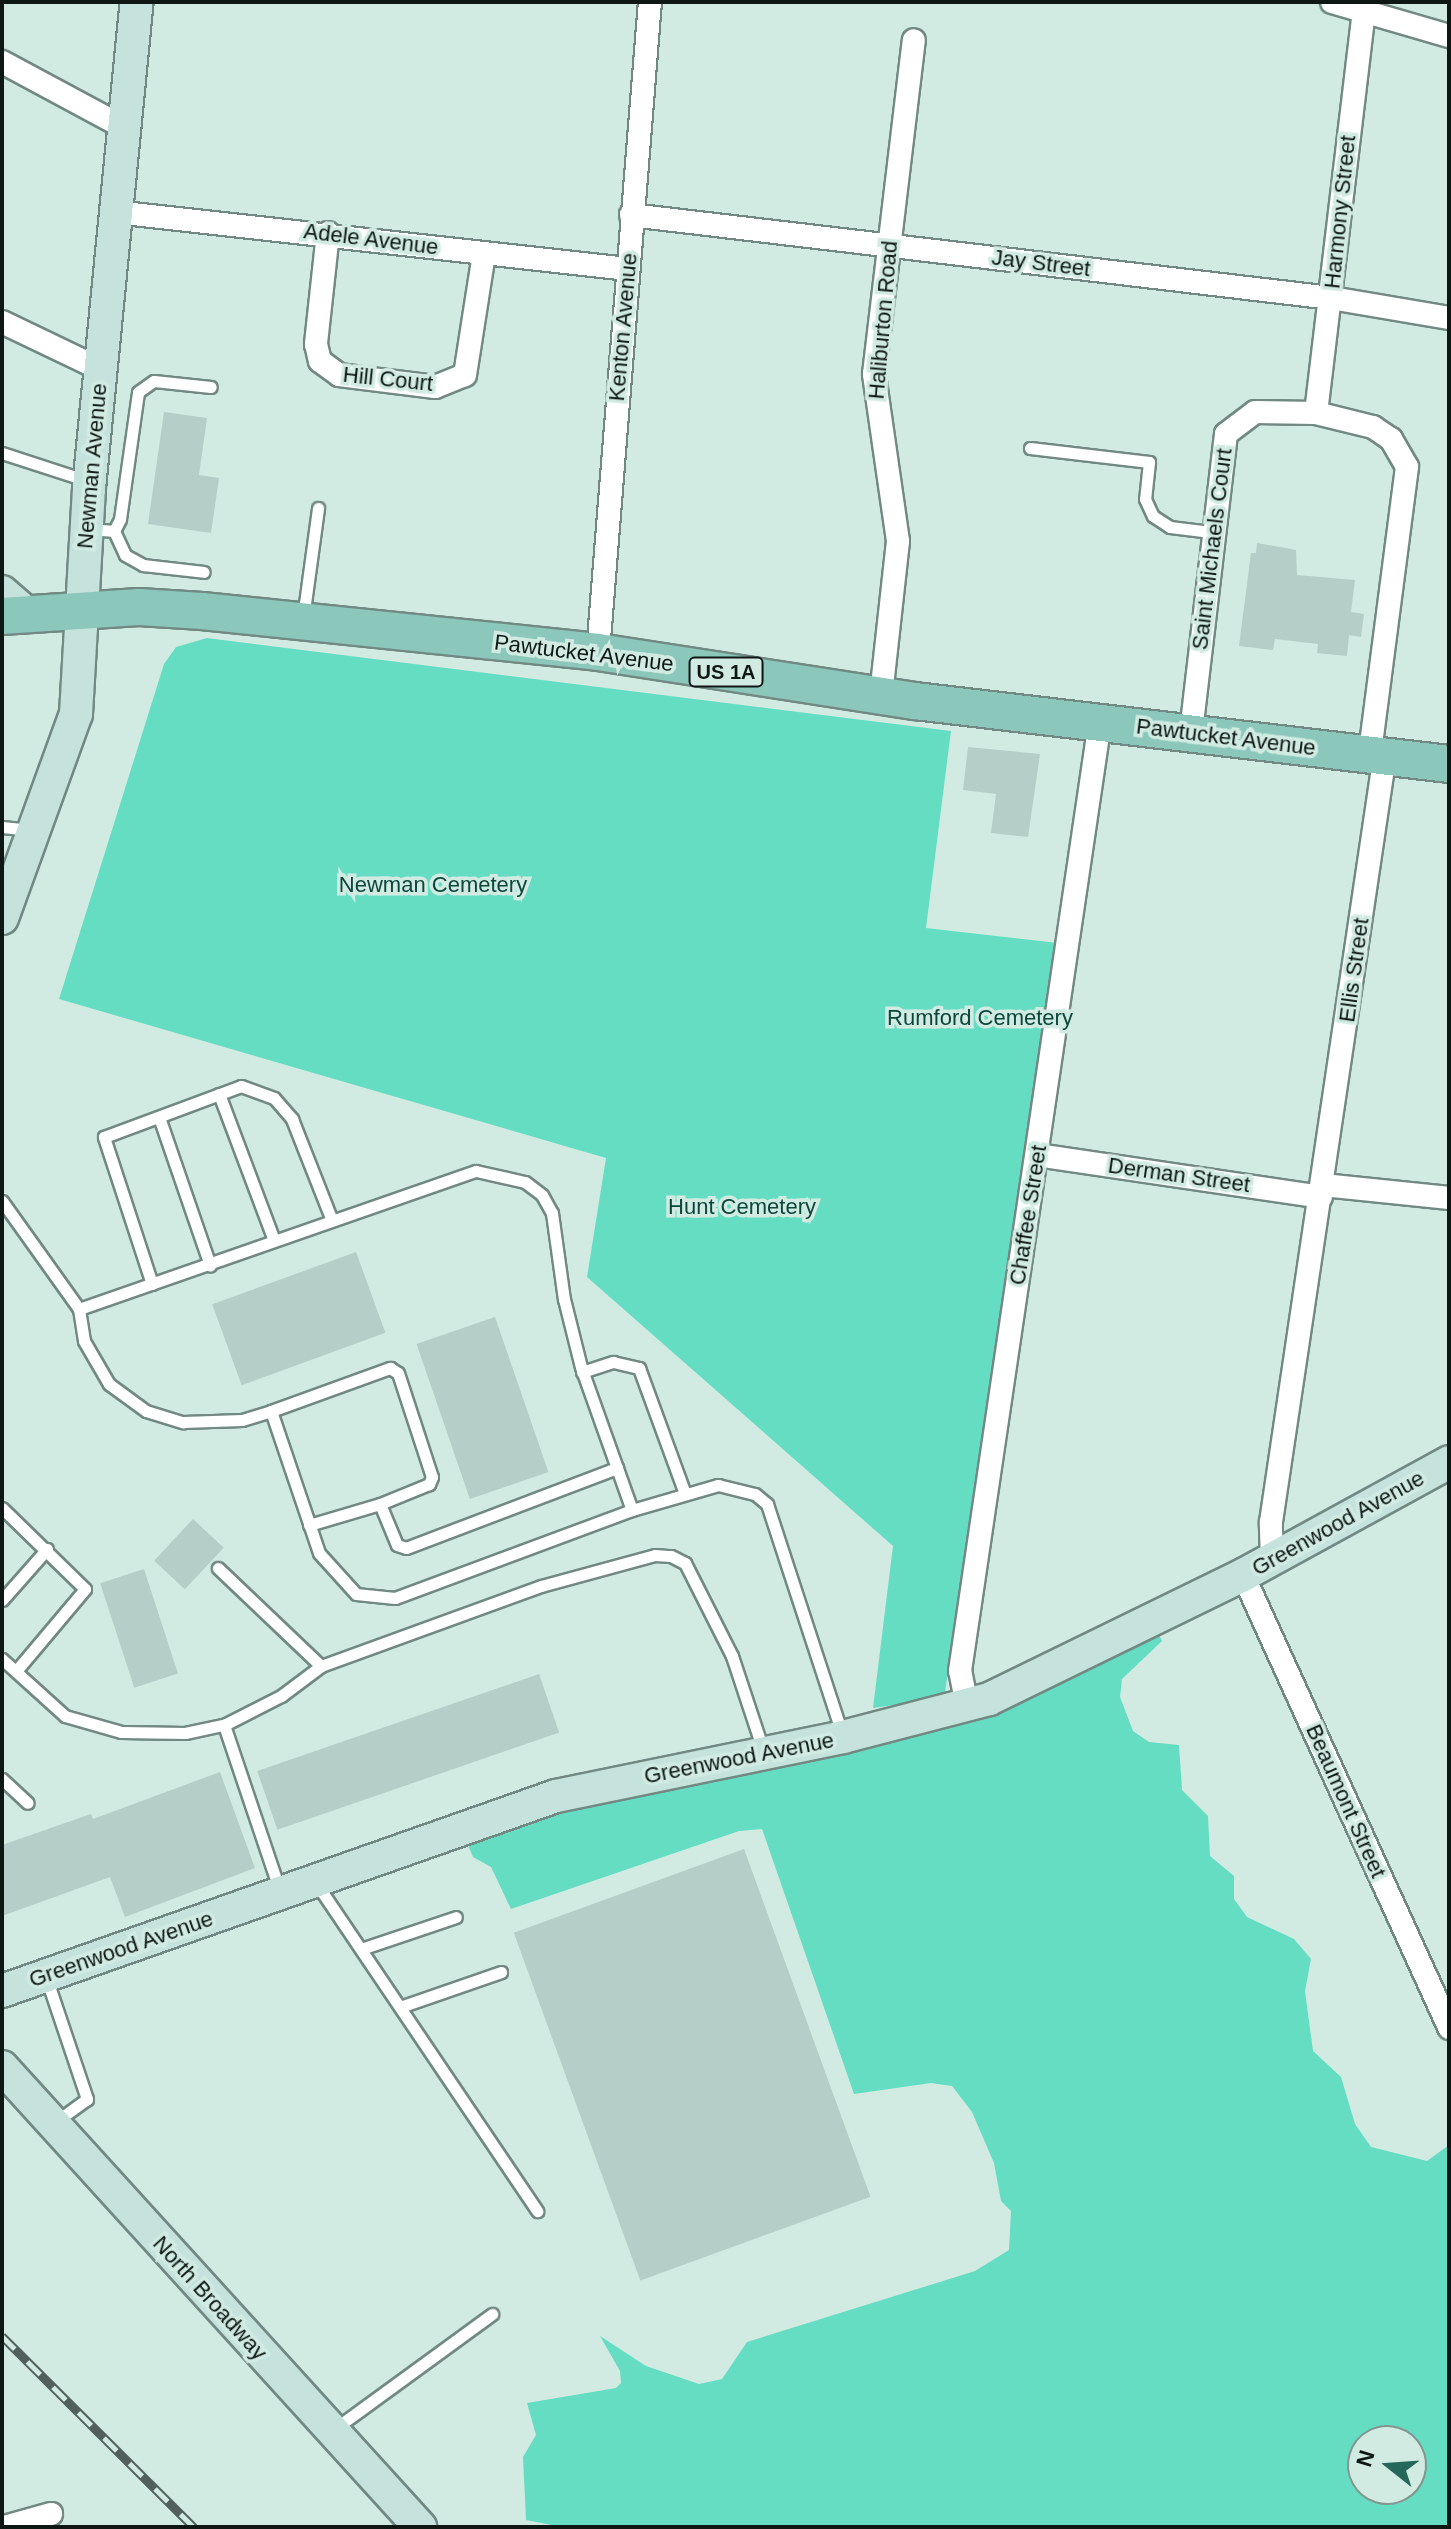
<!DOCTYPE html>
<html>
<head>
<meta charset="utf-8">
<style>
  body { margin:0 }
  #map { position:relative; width:1451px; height:2529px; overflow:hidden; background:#d1ebe3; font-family:Helvetica,sans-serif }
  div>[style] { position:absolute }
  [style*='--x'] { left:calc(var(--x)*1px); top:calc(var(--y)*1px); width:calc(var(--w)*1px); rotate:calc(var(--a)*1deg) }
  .green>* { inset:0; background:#65ddc2 }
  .building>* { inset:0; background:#b5cec7; transform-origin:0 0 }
  .roads { filter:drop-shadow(2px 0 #728983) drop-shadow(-2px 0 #728983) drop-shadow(0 2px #728983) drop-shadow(0 -2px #728983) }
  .lane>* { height:11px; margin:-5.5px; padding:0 5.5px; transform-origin:5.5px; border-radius:5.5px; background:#fff }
  .street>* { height:22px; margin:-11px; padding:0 11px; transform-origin:11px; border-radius:11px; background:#fff }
  .secondary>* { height:32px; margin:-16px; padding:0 16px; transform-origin:16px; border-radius:16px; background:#c5e3dc }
  .primary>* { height:36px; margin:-18px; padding:0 18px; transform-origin:18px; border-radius:18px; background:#8bc7ba }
  .rail>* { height:9px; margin-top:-4.5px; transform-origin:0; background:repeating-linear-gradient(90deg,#d1ebe3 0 18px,#51605c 0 36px); box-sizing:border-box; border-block:2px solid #51605c }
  span { translate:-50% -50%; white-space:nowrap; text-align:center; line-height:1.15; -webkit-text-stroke:7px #d1ebe3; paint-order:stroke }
  .shield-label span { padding:2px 6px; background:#d1ebe3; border:2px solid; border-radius:6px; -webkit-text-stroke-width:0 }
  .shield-label { font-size:20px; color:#0e1714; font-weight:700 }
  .street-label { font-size:22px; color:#0e1714 }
  .park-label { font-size:22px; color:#0b473b }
  .frame { position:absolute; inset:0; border:4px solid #0e1714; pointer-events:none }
  .north { position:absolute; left:1347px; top:2425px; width:80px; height:80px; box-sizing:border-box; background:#d1ebe3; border:2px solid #839690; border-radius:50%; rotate:287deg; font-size:22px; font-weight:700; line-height:32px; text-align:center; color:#0e1714 }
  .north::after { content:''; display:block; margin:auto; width:28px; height:36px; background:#25685a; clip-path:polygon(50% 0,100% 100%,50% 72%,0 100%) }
</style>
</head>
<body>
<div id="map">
  <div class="green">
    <div style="clip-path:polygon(207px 638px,951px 731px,926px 928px,1058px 943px,944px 1698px,873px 1708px,893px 1546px,587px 1277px,606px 1158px,59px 999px,164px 664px,176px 647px)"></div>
    <div style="clip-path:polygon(evenodd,1153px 1622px,1162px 1641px,1122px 1679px,1120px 1697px,1133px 1731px,1149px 1742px,1179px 1745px,1182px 1790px,1208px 1816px,1210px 1856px,1234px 1876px,1234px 1899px,1247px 1917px,1294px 1939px,1311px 1959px,1305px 1991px,1313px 2051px,1341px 2077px,1355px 2124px,1371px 2147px,1427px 2161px,1449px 2145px,1449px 2527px,562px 2527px,526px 2520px,523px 2457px,536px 2435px,527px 2403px,616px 2388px,621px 2383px,620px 2371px,600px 2336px,646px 2366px,699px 2384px,722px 2379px,747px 2342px,975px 2271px,1009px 2250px,1011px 2211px,1001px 2201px,994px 2163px,972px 2112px,952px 2086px,931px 2083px,854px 2094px,762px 1829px,739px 1831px,511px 1909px,491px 1867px,473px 1857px,461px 1828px,817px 1747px,1153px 1622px,1363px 2441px,1411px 2441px,1411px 2489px,1363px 2489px,1363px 2441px)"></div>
  </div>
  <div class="building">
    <div style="clip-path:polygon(164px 412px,207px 418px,199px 475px,219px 478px,211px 533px,148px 524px)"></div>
    <div style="clip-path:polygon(1257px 543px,1296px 550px,1297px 575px,1355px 580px,1351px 612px,1364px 614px,1361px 637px,1349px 635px,1347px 656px,1317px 653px,1318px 644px,1275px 639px,1273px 650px,1239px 646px,1251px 553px,1256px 553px)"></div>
    <div style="clip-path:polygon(968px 747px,1040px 754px,1028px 837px,991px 833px,996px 794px,963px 790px)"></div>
    <div style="left:356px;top:1252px;width:86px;height:153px;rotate:70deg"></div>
    <div style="left:495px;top:1317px;width:164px;height:83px;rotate:71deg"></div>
    <div style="left:193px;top:1519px;width:42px;height:57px;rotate:43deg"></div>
    <div style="left:144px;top:1569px;width:110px;height:46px;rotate:72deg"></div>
    <div style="left:539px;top:1674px;width:62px;height:298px;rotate:71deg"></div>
    <div style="clip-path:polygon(220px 1772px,255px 1868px,125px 1917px,110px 1877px,2px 1916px,2px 1845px,91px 1814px,93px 1819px)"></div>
    <div style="left:744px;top:1849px;width:370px;height:245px;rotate:70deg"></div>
  </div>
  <div class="roads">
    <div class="lane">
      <div style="--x:1030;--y:448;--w:120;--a:6.7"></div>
      <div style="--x:1149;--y:462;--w:37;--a:96"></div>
      <div style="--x:1145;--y:499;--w:19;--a:65"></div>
      <div style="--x:1153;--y:516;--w:20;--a:33"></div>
      <div style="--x:1170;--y:527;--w:41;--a:7"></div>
      <div style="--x:2;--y:453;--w:87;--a:18"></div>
      <div style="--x:90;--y:529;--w:24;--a:5"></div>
      <div style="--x:114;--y:531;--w:13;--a:-63"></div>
      <div style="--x:120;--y:519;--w:128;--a:-81.9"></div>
      <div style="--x:138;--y:392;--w:19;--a:-35"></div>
      <div style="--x:154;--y:381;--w:57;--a:6"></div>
      <div style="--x:114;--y:531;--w:26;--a:65"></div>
      <div style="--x:125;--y:555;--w:21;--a:29"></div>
      <div style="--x:143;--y:565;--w:61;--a:6.5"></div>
      <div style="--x:303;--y:618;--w:111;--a:-82.2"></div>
      <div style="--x:2;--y:827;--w:27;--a:6"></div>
      <div style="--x:219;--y:1094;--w:156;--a:69.4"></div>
      <div style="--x:159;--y:1117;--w:157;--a:71"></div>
      <div style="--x:2;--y:1201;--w:133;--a:54.5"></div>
      <div style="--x:79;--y:1309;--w:420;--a:-19.2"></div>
      <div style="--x:476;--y:1171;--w:50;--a:12.7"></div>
      <div style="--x:525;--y:1182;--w:21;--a:37"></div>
      <div style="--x:542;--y:1195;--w:21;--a:61"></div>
      <div style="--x:552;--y:1213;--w:87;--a:82.1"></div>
      <div style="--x:564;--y:1299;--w:70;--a:76"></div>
      <div style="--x:581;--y:1367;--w:152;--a:70.4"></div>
      <div style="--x:632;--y:1510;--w:90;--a:-16.2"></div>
      <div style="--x:718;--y:1485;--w:38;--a:14"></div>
      <div style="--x:755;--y:1494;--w:16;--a:40"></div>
      <div style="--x:767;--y:1504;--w:244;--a:71.9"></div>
      <div style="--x:152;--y:1284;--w:155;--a:-108.1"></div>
      <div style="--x:104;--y:1137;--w:146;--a:-20.4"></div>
      <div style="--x:241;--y:1086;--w:35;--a:20"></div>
      <div style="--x:274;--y:1098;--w:28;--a:49"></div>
      <div style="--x:292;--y:1119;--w:106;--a:68.5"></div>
      <div style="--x:79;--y:1309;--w:32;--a:81"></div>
      <div style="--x:84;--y:1341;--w:50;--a:59.8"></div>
      <div style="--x:109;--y:1384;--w:46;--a:36.1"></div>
      <div style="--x:146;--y:1411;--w:39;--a:17"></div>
      <div style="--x:183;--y:1422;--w:59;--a:-1.9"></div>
      <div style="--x:242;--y:1420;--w:30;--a:-17"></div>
      <div style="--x:271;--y:1411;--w:150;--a:71.3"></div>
      <div style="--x:319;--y:1553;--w:55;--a:47.9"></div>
      <div style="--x:356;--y:1594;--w:39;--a:6"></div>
      <div style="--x:395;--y:1598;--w:253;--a:-20.4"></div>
      <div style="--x:582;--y:1372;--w:33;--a:-18"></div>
      <div style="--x:613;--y:1362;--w:27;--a:13"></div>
      <div style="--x:639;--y:1368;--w:134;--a:69.9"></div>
      <div style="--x:271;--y:1411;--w:127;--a:-19.9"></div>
      <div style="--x:390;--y:1368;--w:9;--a:32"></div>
      <div style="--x:398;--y:1373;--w:109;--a:71.9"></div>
      <div style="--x:432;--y:1477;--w:8;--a:113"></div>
      <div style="--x:429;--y:1484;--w:53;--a:157.8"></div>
      <div style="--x:380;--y:1504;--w:44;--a:67.5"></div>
      <div style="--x:397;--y:1545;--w:9;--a:18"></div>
      <div style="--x:406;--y:1548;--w:226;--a:-20.8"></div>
      <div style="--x:2;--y:1508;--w:116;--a:44.3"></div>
      <div style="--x:85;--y:1589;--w:107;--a:130.1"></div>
      <div style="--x:309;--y:1525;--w:74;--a:-16.5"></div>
      <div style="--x:218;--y:1568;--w:142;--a:43.6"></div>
      <div style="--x:2;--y:1600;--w:68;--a:-48.6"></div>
      <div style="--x:2;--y:1659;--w:85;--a:42.1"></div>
      <div style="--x:65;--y:1716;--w:58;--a:15.9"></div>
      <div style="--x:121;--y:1732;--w:64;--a:0.9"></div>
      <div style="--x:185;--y:1733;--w:40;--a:-12"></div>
      <div style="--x:224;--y:1725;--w:64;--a:-27"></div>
      <div style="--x:281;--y:1696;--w:50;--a:-36.9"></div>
      <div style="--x:321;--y:1666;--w:234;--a:-20"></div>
      <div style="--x:541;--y:1586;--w:118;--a:-15.2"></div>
      <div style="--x:655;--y:1555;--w:16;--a:4"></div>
      <div style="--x:671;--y:1556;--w:16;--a:27"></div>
      <div style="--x:685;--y:1563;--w:104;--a:63.2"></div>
      <div style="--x:732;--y:1656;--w:99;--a:71.7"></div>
      <div style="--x:224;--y:1725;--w:175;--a:71.4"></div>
      <div style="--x:2;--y:1779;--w:35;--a:43"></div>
      <div style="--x:316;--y:1883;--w:396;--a:56"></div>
      <div style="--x:361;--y:1949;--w:100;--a:-18.6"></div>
      <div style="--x:47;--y:1980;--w:126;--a:71.4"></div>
      <div style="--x:87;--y:2099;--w:41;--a:144"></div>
      <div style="--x:400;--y:2007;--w:107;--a:-19.1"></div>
      <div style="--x:333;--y:2430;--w:197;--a:-36.1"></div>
    </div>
    <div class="street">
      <div style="--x:1332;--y:2;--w:122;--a:16.2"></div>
      <div style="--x:2;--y:62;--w:137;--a:28.2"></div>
      <div style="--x:115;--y:212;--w:516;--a:6.34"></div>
      <div style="--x:631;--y:215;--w:705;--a:6.76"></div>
      <div style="--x:1331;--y:298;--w:120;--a:9.6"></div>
      <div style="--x:328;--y:233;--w:112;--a:96.2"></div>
      <div style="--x:316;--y:344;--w:17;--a:77"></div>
      <div style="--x:320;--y:361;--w:24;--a:36"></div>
      <div style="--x:339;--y:375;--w:97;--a:7.1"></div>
      <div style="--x:435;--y:387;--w:32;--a:-22"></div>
      <div style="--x:465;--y:375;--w:123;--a:-81.1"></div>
      <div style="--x:2;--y:322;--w:109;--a:25.6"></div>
      <div style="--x:1316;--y:413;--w:405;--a:-83.2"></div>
      <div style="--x:598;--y:652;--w:652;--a:-85.43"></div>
      <div style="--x:881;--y:695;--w:155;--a:-83.7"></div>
      <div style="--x:898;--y:541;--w:169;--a:-98.2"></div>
      <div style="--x:874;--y:374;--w:336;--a:-83.2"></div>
      <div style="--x:1191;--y:732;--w:300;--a:-83.3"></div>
      <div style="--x:1226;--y:434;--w:36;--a:-37"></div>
      <div style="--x:1255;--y:412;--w:61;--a:0.9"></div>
      <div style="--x:1316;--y:413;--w:59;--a:13.8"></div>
      <div style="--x:1373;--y:427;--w:22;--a:34"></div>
      <div style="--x:1391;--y:439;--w:32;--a:60"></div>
      <div style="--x:1407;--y:467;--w:288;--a:97.4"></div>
      <div style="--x:1037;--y:1155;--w:287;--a:8.4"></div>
      <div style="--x:1323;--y:1185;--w:127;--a:5.9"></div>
      <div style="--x:1272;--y:1559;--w:37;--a:-92"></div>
      <div style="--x:1271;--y:1522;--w:775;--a:-81.55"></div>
      <div style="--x:1243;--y:1575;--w:498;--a:65.5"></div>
      <div style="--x:967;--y:1706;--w:36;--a:-101"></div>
      <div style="--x:960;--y:1671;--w:959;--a:-81.61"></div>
      <div style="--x:4;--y:2527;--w:49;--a:-15.5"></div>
    </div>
    <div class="secondary">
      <div style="--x:2;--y:592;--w:33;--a:41"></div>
      <div style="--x:2;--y:918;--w:217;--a:-70.1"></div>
      <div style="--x:76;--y:714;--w:226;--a:-86.7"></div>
      <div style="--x:89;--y:488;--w:488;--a:-84.4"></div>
      <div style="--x:2;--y:1991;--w:587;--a:-19.39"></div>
      <div style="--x:556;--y:1796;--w:293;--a:-11.6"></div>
      <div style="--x:843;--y:1737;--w:151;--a:-14.6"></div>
      <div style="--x:989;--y:1699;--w:283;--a:-26"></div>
      <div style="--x:1243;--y:1575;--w:235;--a:-28.7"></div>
      <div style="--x:2;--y:2067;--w:622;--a:47.74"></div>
    </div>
    <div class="primary">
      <div style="--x:2;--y:616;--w:137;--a:-3.8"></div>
      <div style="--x:139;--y:607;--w:63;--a:3.6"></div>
      <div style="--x:202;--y:611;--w:398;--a:5.9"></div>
      <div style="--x:598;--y:652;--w:321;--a:8.8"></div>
      <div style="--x:915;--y:701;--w:538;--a:6.73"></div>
    </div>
  </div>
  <div class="rail">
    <div style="--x:2;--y:2336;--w:271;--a:44.9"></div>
  </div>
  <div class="shield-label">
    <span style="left:726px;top:672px">US 1A</span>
  </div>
  <div class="street-label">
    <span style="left:1340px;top:212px;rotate:-84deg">Harmony Street</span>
    <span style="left:371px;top:239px;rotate:7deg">Adele Avenue</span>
    <span style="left:1041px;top:263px;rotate:7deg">Jay Street</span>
    <span style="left:883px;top:320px;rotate:-85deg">Haliburton Road</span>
    <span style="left:623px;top:327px;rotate:-85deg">Kenton Avenue</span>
    <span style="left:388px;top:379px;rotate:6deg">Hill Court</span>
    <span style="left:92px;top:466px;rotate:-85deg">Newman Avenue</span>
    <span style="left:1212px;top:549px;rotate:-83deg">Saint Michaels Court</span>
    <span style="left:584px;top:653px;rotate:7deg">Pawtucket Avenue</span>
    <span style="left:1226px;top:737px;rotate:7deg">Pawtucket Avenue</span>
    <span style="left:1354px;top:970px;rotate:-82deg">Ellis Street</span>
    <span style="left:1179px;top:1175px;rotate:8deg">Derman Street</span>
    <span style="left:1028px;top:1215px;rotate:-81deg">Chaffee Street</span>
    <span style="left:1338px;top:1523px;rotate:-29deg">Greenwood Avenue</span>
    <span style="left:739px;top:1758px;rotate:-11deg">Greenwood Avenue</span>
    <span style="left:1346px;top:1801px;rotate:66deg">Beaumont Street</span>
    <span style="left:121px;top:1949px;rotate:-19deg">Greenwood Avenue</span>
    <span style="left:210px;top:2298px;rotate:48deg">North Broadway</span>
  </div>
  <div class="park-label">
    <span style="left:433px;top:885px">Newman Cemetery</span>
    <span style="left:980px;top:1018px">Rumford Cemetery</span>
    <span style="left:742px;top:1207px">Hunt Cemetery</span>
  </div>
  <div class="frame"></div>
  <div class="north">N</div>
</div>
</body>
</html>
